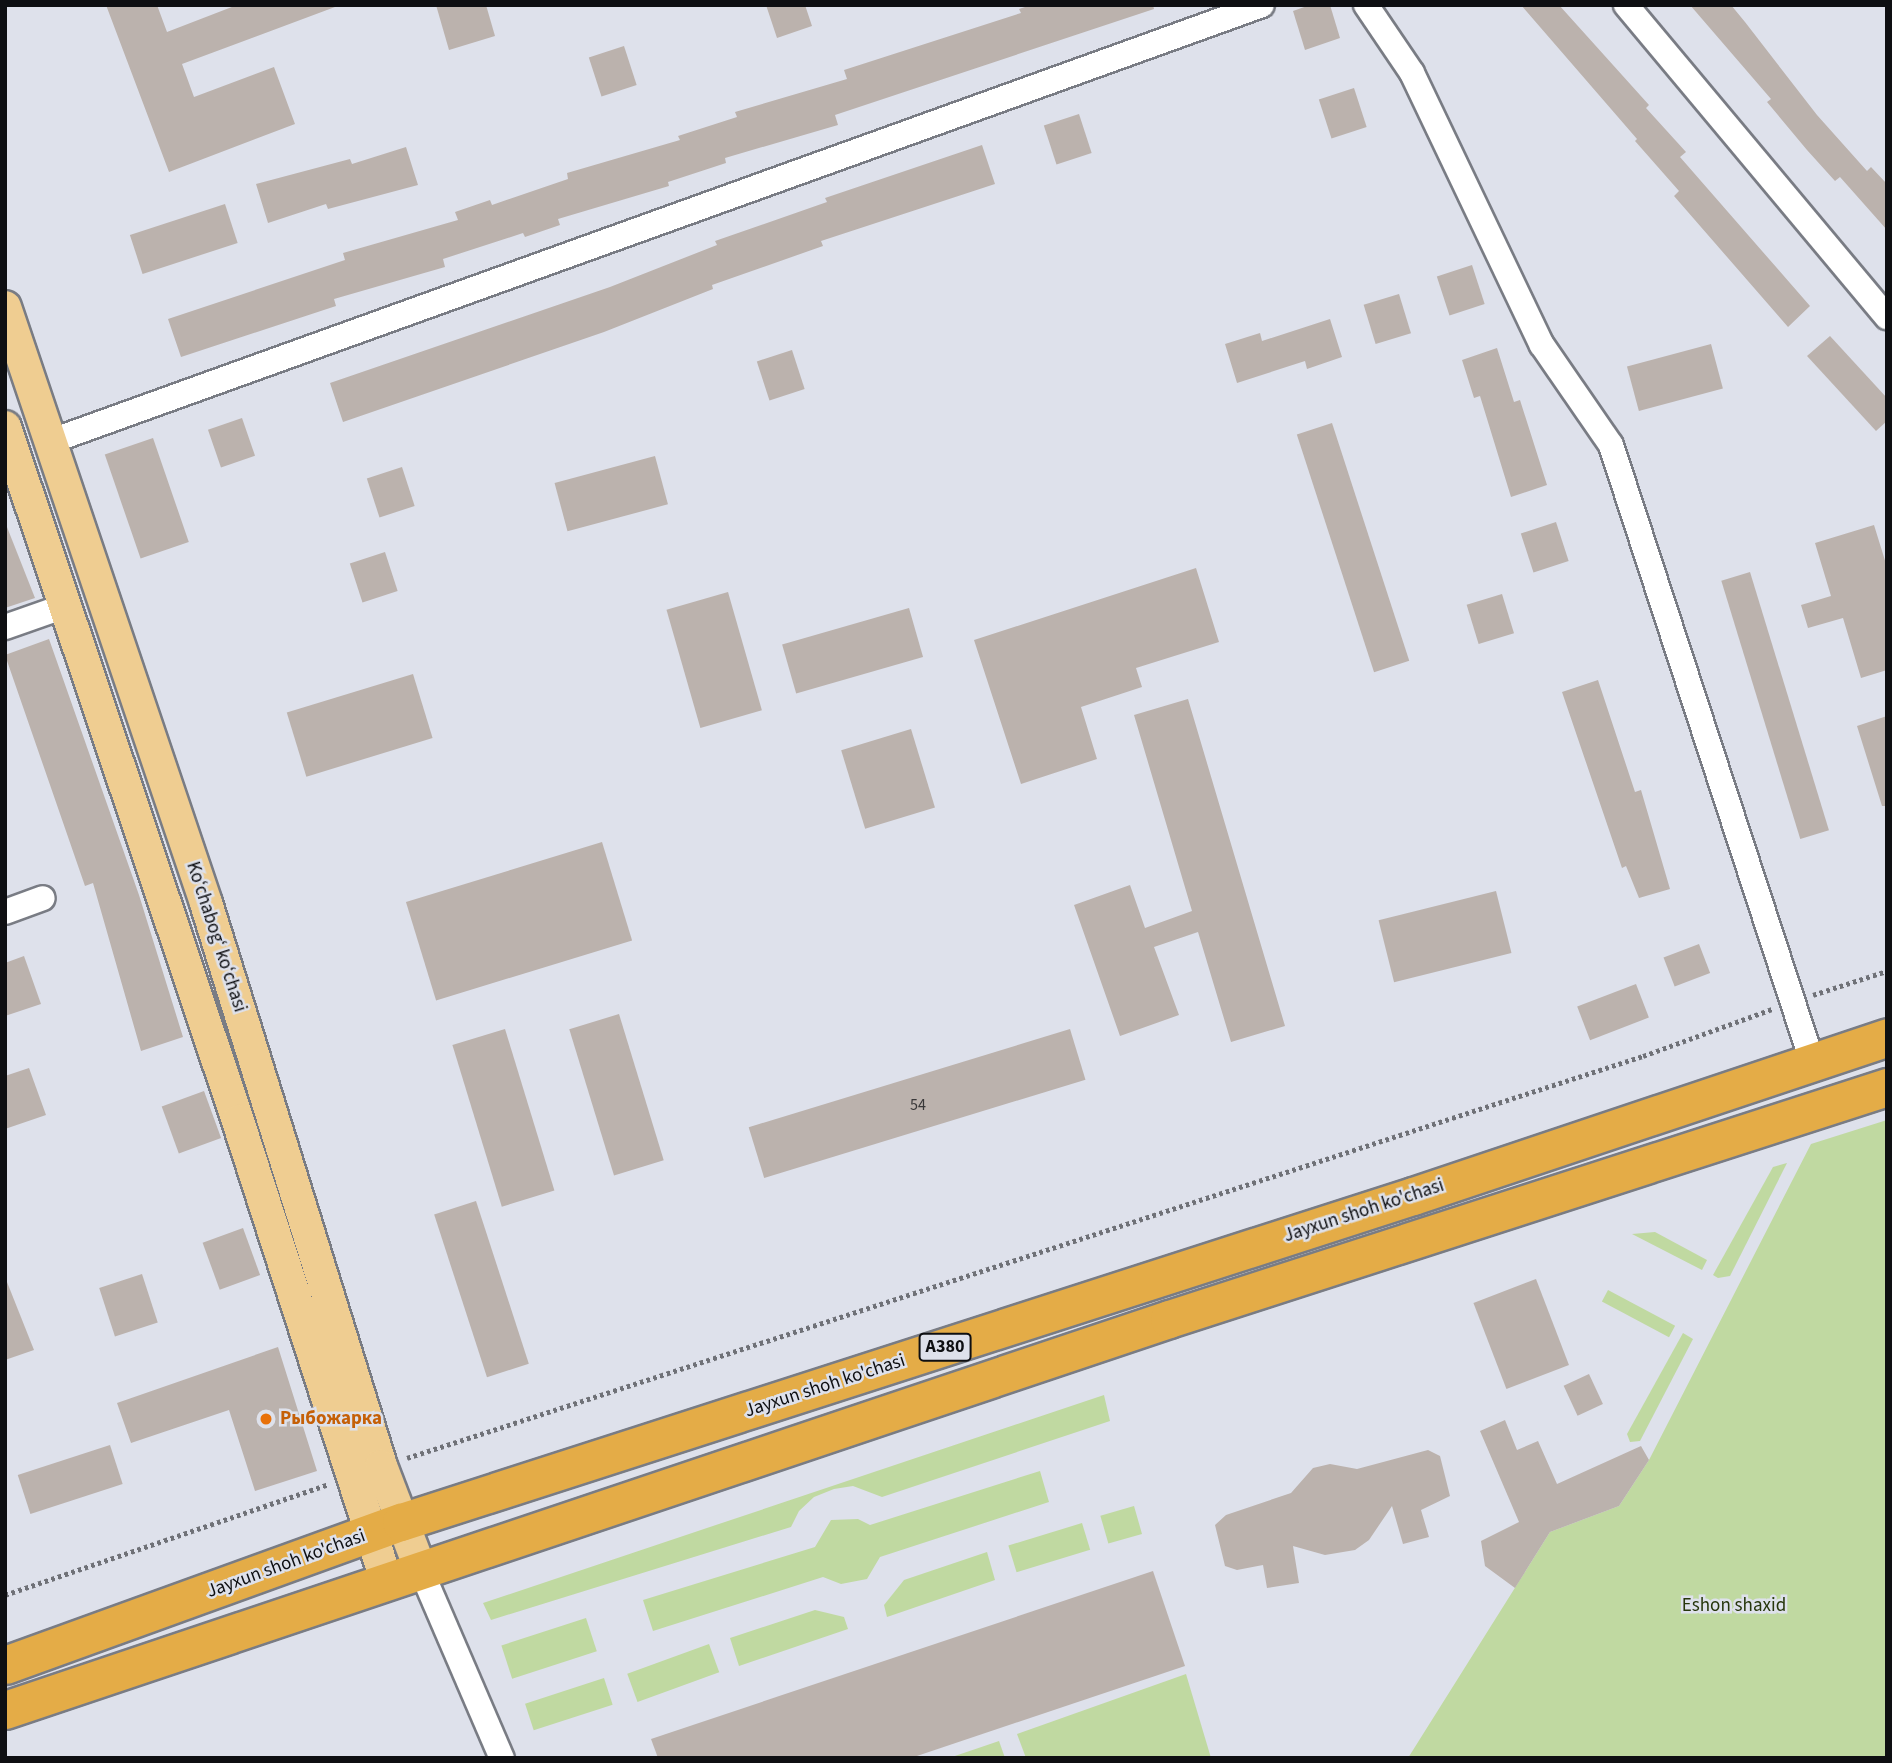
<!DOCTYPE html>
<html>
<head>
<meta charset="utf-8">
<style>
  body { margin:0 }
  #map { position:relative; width:1892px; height:1763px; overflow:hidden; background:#dee1eb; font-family:"Source Sans 3",sans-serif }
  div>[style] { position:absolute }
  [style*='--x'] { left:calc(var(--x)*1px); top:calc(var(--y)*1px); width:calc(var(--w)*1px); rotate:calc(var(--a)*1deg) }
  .green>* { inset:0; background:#c0d9a1; transform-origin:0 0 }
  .building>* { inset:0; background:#bbb2ad; transform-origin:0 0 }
  .path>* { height:4.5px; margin-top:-2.25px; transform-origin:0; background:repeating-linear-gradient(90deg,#6f7177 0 3.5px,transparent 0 7px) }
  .roads { filter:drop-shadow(2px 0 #797c84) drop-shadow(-2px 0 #797c84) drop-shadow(0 2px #797c84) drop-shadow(0 -2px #797c84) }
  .minor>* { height:24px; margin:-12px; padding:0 12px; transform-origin:12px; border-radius:12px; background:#fff }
  .major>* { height:32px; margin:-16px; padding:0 16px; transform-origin:16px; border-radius:16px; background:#efcd91 }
  .highway>* { height:37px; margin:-18.5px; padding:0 18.5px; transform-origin:18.5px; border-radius:18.5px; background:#e4ac47 }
  .dots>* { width:19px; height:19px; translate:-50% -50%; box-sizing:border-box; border:4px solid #dee1eb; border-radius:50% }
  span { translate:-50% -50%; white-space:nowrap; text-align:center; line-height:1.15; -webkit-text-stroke:5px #dee1eb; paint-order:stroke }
  .number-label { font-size:16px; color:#393839 }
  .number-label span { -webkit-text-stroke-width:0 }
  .shield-label span { padding:2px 5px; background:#dee1eb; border:2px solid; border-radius:5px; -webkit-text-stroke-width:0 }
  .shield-label { font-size:18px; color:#0e0f12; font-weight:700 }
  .street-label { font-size:19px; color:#0e0f12 }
  .food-label { font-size:19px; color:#c56008; font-weight:700 }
  .left { translate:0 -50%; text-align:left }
  .park-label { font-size:19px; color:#26360b }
  .frame { position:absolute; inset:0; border:7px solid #0e0f12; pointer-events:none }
</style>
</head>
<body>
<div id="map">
  <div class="green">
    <div style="clip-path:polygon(1887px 1120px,1887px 1758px,1408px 1758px,1550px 1532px,1619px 1506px,1649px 1460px,1811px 1144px)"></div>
    <div style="clip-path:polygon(1787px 1163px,1730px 1276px,1718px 1278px,1713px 1275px,1773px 1167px)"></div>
    <div style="clip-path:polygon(1655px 1232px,1707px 1260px,1702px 1270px,1632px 1234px)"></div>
    <div style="left:1608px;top:1290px;width:76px;height:13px;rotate:28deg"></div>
    <div style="clip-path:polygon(1683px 1333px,1693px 1339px,1640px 1441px,1630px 1442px,1627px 1434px)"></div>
    <div style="clip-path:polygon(1104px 1395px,1110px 1421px,882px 1497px,853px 1486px,834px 1489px,814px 1497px,799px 1511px,791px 1527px,491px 1620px,483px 1603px)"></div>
    <div style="clip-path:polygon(1040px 1471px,1049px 1502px,880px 1557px,867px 1579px,841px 1584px,823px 1577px,653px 1631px,643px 1600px,815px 1547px,831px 1520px,858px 1519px,870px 1525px)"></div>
    <div style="left:1134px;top:1506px;width:29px;height:35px;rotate:74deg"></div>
    <div style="left:1082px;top:1523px;width:28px;height:77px;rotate:73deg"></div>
    <div style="clip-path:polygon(987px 1552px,995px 1580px,887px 1617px,884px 1605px,904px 1580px)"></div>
    <div style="clip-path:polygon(815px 1610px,844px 1617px,848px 1629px,739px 1666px,730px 1638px)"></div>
    <div style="left:586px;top:1618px;width:35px;height:89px;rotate:72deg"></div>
    <div style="left:709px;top:1644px;width:30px;height:87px;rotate:70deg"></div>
    <div style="clip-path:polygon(1186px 1674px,1211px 1758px,1026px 1758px,1017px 1734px)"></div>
    <div style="left:604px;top:1678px;width:28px;height:83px;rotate:72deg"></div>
    <div style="clip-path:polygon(999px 1741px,1005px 1758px,949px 1758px)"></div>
  </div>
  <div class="building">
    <div style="clip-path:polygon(106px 5px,157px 5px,167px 32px,237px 5px,335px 7px,182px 64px,194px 97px,274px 67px,295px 124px,169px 172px)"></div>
    <div style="clip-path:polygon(436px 5px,486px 5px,495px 36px,449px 50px)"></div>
    <div style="clip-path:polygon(766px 5px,805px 5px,812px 26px,777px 38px)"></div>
    <div style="clip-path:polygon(1031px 5px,1153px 5px,1154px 9px,835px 115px,838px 125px,725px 158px,726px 163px,668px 182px,669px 186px,558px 219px,560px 225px,525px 237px,523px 233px,443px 259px,445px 267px,334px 299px,336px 306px,181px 357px,168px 319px,345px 260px,343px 253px,458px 220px,455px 212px,490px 200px,492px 205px,568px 179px,567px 173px,680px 140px,678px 136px,737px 117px,735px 112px,847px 79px,844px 70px,1021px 13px,1019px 9px)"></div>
    <div style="clip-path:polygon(1310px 5px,1330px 5px,1340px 38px,1305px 50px,1293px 11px)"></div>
    <div style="clip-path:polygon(1521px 5px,1559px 5px,1649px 105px,1646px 108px,1686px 152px,1680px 157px,1810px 306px,1788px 327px,1674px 196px,1679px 191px,1635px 141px,1637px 139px)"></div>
    <div style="clip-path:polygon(1690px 5px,1731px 5px,1745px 22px,1817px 115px,1867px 171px,1871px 167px,1887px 184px,1887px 230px,1840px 177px,1835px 181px,1807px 150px,1767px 102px,1771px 99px)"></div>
    <div style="left:624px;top:46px;width:41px;height:37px;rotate:72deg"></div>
    <div style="left:1354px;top:88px;width:41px;height:37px;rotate:72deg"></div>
    <div style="left:1079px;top:114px;width:41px;height:37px;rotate:72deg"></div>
    <div style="clip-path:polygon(982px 145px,995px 184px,821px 241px,823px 246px,712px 285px,713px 289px,604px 332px,343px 422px,330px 383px,610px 287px,717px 245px,715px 241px,827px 202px,825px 198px)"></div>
    <div style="clip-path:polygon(406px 147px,418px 185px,328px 209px,326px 204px,268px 223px,256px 184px,350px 159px,352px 164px)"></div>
    <div style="left:225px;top:204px;width:41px;height:100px;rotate:72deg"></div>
    <div style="left:1472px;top:265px;width:41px;height:37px;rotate:72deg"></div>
    <div style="left:1399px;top:294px;width:41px;height:37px;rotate:73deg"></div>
    <div style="clip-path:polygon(1330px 319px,1342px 357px,1307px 369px,1305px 361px,1237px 383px,1225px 344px,1260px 333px,1262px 341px)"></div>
    <div style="clip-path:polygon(1830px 336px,1887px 398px,1887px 421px,1876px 431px,1807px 356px)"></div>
    <div style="left:1711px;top:344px;width:46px;height:87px;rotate:75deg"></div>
    <div style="clip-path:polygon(1497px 348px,1514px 402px,1520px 400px,1547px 485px,1511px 497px,1480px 396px,1474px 398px,1462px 360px)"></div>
    <div style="left:792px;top:350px;width:41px;height:37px;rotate:72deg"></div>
    <div style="left:242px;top:418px;width:40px;height:36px;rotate:71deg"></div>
    <div style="left:1332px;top:423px;width:250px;height:37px;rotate:72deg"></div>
    <div style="left:153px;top:438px;width:110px;height:51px;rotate:71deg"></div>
    <div style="left:655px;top:456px;width:50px;height:104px;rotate:75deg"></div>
    <div style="left:402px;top:467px;width:41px;height:37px;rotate:72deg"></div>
    <div style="clip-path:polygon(5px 522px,35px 598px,5px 608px)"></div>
    <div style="left:1556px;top:522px;width:41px;height:37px;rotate:72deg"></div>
    <div style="clip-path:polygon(1874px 525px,1887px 567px,1887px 670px,1861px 678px,1843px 618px,1808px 628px,1801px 605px,1831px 596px,1815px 543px)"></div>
    <div style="left:385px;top:552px;width:41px;height:37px;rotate:72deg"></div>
    <div style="clip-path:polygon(1196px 568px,1219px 642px,1136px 668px,1142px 687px,1081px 707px,1097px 759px,1021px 784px,974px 640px)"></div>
    <div style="left:1750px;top:572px;width:270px;height:30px;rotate:73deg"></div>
    <div style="left:728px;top:592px;width:123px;height:64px;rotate:74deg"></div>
    <div style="left:1502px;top:594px;width:41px;height:37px;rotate:73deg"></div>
    <div style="left:909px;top:608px;width:51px;height:132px;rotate:74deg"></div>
    <div style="clip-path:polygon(49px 639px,139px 895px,183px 1037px,141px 1051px,93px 883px,85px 886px,5px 655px)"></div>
    <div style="left:413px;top:674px;width:67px;height:132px;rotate:73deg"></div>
    <div style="clip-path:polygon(1598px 680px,1635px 792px,1641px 790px,1670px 889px,1639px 898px,1626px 866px,1622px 868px,1562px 692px)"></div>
    <div style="clip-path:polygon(1188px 699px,1285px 1026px,1231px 1042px,1198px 932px,1154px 947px,1179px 1015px,1120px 1036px,1074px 905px,1130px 885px,1145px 928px,1192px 911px,1134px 715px)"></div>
    <div style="clip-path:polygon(1887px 716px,1887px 806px,1882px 806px,1857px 726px)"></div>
    <div style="left:911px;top:729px;width:82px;height:73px;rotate:73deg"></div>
    <div style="left:602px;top:842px;width:103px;height:205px;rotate:73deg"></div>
    <div style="left:1496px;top:891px;width:64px;height:121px;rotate:76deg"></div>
    <div style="left:1699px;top:944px;width:31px;height:38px;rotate:69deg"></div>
    <div style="clip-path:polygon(24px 956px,41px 1004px,5px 1016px,5px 963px)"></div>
    <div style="left:1636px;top:984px;width:36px;height:63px;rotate:69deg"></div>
    <div style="left:619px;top:1014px;width:153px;height:52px;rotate:73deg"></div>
    <div style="left:505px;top:1029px;width:169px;height:55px;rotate:73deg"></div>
    <div style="left:1070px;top:1029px;width:53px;height:336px;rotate:73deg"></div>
    <div style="clip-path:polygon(29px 1068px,46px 1115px,5px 1129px,5px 1076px)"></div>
    <div style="left:204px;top:1091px;width:50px;height:45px;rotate:70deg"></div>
    <div style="left:476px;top:1201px;width:171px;height:44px;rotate:72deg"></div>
    <div style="left:243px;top:1228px;width:50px;height:43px;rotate:70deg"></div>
    <div style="left:142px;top:1274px;width:51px;height:45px;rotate:72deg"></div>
    <div style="clip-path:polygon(5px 1277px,34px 1350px,5px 1360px)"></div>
    <div style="left:1536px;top:1279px;width:92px;height:67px;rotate:69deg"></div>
    <div style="clip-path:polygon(278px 1347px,317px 1471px,255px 1491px,229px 1410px,131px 1443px,117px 1403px)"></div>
    <div style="left:1589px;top:1374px;width:33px;height:28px;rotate:65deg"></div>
    <div style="clip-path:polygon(1505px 1420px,1517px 1450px,1538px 1441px,1557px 1484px,1641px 1446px,1649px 1460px,1619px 1506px,1550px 1532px,1515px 1588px,1485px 1566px,1481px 1541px,1519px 1522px,1480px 1431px)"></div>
    <div style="left:110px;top:1445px;width:41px;height:97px;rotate:72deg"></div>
    <div style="clip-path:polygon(1428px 1450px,1440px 1456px,1450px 1496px,1421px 1510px,1429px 1537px,1403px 1544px,1392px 1506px,1369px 1540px,1355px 1550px,1325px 1555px,1293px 1546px,1299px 1583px,1267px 1588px,1263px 1565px,1237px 1570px,1225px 1566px,1215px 1525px,1226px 1515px,1291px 1493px,1313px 1468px,1330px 1464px,1357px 1469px)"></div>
    <div style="clip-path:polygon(1153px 1571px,1185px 1666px,911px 1758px,658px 1758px,651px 1739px)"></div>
  </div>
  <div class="path">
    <div style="--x:1813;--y:995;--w:78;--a:-18"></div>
    <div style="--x:407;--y:1458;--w:1300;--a:-18.02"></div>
    <div style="--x:1643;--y:1056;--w:137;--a:-20"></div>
    <div style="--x:5;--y:1595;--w:342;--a:-18.9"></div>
  </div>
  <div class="roads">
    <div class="minor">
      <div style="--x:1366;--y:5;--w:82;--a:55.9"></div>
      <div style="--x:1412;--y:73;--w:301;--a:64.5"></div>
      <div style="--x:1542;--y:345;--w:121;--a:55.4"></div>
      <div style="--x:1611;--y:445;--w:648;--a:71.93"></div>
      <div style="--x:1626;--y:5;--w:407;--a:50.1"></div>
      <div style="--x:49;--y:442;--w:1289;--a:-19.81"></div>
      <div style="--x:5;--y:627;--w:64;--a:-19.3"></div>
      <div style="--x:5;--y:912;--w:40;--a:-20.2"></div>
      <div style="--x:420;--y:1568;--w:207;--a:66.7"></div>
    </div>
    <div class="major">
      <div style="--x:5;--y:307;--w:629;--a:71.36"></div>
      <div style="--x:206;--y:903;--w:590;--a:72.73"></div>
      <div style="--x:381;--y:1466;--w:109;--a:69.1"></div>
      <div style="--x:5;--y:427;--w:732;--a:71.44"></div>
      <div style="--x:238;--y:1121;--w:482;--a:72.1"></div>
    </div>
    <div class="highway">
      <div style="--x:5;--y:1665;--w:421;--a:-19.9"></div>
      <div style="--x:401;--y:1522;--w:1063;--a:-17.86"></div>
      <div style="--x:1413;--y:1196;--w:500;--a:-18.5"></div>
      <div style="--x:5;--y:1710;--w:1228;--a:-18.57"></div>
      <div style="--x:1169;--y:1319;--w:755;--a:-17.91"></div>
    </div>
  </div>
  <div class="dots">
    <div style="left:266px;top:1419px;background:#e8710a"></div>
  </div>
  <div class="number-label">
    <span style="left:918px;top:1105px">54</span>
  </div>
  <div class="shield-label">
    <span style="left:945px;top:1347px">A380</span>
  </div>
  <div class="street-label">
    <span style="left:216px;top:937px;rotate:72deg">Ko‘chabog‘ ko‘chasi</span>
    <span style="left:1364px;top:1211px;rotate:-18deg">Jayxun shoh ko'chasi</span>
    <span style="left:825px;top:1386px;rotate:-18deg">Jayxun shoh ko'chasi</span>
    <span style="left:286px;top:1564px;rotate:-20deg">Jayxun shoh ko'chasi</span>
  </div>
  <div class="food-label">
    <span class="left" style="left:280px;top:1419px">Рыбожарка</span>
  </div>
  <div class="park-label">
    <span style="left:1734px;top:1606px">Eshon shaxid</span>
  </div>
  <div class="frame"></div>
</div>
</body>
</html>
